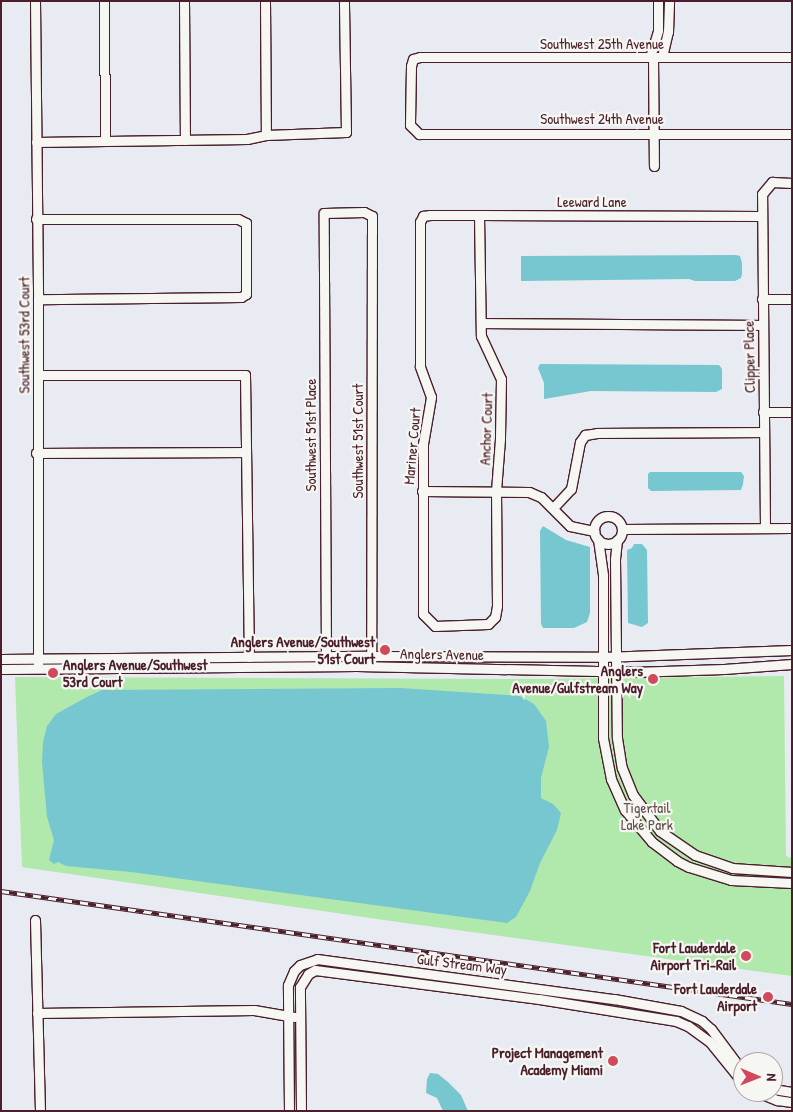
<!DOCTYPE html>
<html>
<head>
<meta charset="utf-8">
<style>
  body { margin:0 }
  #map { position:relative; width:793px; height:1112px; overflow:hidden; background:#e8ebf1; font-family:"Patrick Hand",sans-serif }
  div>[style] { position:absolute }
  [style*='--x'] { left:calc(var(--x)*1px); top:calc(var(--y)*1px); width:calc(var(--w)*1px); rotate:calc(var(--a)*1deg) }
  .green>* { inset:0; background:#b1e8ab }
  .water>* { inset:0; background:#76c7d0 }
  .roads { filter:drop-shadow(1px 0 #4a1f2b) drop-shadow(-1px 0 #4a1f2b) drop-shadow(0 1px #4a1f2b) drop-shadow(0 -1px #4a1f2b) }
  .minor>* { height:9px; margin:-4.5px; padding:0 4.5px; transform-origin:4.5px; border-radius:4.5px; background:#f6f6f2 }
  .minor>.ring { margin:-4.5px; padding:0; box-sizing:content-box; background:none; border:9px solid #f6f6f2; border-radius:50% }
  .rail>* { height:4.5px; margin-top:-2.25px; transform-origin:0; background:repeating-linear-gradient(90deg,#f6f6f2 0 8px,#4a1f2b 0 16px); box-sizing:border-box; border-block:1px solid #4a1f2b }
  .dots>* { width:14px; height:14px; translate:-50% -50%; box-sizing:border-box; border:2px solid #f6f6f2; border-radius:50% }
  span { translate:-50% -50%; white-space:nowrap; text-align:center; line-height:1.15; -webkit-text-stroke:4.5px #f6f6f2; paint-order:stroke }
  .street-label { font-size:15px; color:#4a1f2b }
  .poi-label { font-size:15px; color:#4a1f2b; font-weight:700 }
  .right { translate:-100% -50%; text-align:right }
  .left { translate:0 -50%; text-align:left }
  .park-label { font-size:15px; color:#64514b }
  .frame { position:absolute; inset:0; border:2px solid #4a1f2b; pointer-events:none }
  .north { position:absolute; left:733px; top:1052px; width:50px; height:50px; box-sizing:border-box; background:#f6f6f2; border:1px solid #b1a0a2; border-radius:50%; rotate:91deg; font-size:14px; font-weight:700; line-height:20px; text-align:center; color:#4a1f2b }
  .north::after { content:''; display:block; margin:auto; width:18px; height:22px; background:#d1495b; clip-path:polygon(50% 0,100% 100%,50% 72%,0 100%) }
</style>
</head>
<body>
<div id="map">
  <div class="green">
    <div style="clip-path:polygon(784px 676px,786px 856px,792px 858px,792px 976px,398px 922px,22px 867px,15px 677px,541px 679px)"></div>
  </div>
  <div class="water">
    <div style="clip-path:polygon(736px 255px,740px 256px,742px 263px,742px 274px,741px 278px,735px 281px,695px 281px,689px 279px,521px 281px,521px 256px)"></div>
    <div style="clip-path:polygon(540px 364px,719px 365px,722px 369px,722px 389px,716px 392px,591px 391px,544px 399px,544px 383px,538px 368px)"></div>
    <div style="clip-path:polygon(650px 472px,741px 472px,744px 476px,743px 484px,741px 490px,651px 491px,648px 488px,648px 474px)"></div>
    <div style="clip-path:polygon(543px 526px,566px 540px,590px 547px,590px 613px,587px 622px,574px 628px,543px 628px,541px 624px,540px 531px)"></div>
    <div style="clip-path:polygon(634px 544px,642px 544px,647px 550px,648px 623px,642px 627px,628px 623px,627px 550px,632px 548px)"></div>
    <div style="clip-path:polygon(400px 688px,520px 696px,534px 704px,546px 721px,549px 747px,541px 778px,541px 798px,553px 804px,561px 813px,557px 830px,540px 863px,530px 891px,516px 917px,507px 923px,131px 872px,66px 866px,58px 862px,54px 864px,49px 860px,54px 840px,47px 817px,42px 762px,43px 742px,47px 726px,56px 714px,87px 697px,102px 690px)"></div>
    <div style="clip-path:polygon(430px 1073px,438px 1074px,448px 1082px,461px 1095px,468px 1111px,443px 1111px,437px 1098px,426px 1093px,427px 1079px)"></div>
  </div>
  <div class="roads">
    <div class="minor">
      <div style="--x:35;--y:1;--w:298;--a:89.4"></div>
      <div style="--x:38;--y:299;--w:365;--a:90"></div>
      <div style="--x:104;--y:1;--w:139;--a:89.6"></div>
      <div style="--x:184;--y:1;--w:139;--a:89.6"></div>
      <div style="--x:265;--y:1;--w:134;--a:89.6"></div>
      <div style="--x:650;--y:57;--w:28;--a:-73"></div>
      <div style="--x:658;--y:30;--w:29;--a:-90"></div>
      <div style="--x:653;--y:57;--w:109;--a:89.5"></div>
      <div style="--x:662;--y:57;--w:26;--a:-77"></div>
      <div style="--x:668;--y:32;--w:31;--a:-88"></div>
      <div style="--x:792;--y:57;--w:372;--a:180"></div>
      <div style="--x:420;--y:57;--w:7;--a:164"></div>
      <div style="--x:413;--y:59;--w:7;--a:106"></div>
      <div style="--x:411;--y:66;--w:59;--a:91"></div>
      <div style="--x:410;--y:125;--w:13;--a:45"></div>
      <div style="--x:419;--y:134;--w:373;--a:0"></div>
      <div style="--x:36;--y:142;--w:211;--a:-0.8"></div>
      <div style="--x:247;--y:139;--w:19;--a:-12"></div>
      <div style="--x:266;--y:135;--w:80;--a:-2.1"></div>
      <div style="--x:346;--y:132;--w:131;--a:-90.9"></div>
      <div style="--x:479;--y:215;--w:121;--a:89.1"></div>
      <div style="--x:481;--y:336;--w:47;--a:65.1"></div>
      <div style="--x:501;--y:379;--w:60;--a:91"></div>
      <div style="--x:500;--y:439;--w:52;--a:94.4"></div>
      <div style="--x:496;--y:491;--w:115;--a:89.5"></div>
      <div style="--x:497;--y:606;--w:11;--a:100"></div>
      <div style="--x:495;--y:617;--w:10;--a:135"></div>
      <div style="--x:488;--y:624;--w:53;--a:177.8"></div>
      <div style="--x:435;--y:626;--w:17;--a:-135"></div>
      <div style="--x:423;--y:614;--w:170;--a:-90"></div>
      <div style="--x:423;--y:444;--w:48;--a:-80.3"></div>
      <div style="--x:431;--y:397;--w:33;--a:-110"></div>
      <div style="--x:420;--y:366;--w:144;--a:-90"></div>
      <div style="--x:420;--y:222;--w:7;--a:-63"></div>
      <div style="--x:423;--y:216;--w:7;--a:-8"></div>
      <div style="--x:430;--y:215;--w:49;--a:0"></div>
      <div style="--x:479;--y:215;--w:282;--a:0.2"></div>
      <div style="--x:36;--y:219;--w:202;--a:0"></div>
      <div style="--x:238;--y:219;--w:9;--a:27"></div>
      <div style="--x:246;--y:223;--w:71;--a:90"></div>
      <div style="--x:246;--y:294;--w:6;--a:149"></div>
      <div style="--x:241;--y:297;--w:203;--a:179.4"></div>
      <div style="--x:762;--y:299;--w:30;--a:0"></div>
      <div style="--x:481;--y:323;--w:281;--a:0.4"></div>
      <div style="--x:38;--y:375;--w:207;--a:0"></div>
      <div style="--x:245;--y:375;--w:282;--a:89.2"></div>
      <div style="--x:763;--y:412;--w:29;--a:0"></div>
      <div style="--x:36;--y:453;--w:210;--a:-0.3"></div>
      <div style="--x:422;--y:491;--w:107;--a:0.5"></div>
      <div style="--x:529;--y:492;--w:13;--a:23"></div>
      <div style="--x:541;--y:497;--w:41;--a:45"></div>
      <div style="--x:570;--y:526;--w:25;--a:12"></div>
      <div style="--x:553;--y:508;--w:26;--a:-47"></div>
      <div style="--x:571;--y:489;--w:48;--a:-79.2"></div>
      <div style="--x:580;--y:442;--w:9;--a:-54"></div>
      <div style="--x:585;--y:435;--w:12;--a:-9"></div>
      <div style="--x:597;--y:433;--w:167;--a:-0.3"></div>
      <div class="ring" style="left:594px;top:516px;width:19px;height:19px"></div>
      <div style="--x:765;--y:528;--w:334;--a:-90.5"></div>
      <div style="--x:762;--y:194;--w:16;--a:-50"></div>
      <div style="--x:772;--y:182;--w:20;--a:3"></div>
      <div style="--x:622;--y:529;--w:170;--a:-0.3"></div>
      <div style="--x:598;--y:539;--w:37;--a:82"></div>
      <div style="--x:603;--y:576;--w:162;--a:90"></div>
      <div style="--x:603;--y:738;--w:42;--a:79"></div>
      <div style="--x:611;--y:779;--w:34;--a:66"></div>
      <div style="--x:625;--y:810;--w:42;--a:49.8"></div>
      <div style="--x:652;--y:842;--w:31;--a:37"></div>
      <div style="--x:677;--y:861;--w:13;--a:27"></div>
      <div style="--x:689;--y:867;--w:44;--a:17.2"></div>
      <div style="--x:731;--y:880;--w:61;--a:2.8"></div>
      <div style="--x:617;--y:540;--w:19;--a:96"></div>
      <div style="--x:615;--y:559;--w:179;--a:89.4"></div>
      <div style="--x:617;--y:738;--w:30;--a:81"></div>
      <div style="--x:622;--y:768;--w:29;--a:68"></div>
      <div style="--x:633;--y:795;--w:45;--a:53.1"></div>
      <div style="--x:660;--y:831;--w:42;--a:34.4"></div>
      <div style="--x:695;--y:855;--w:39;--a:19"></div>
      <div style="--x:732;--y:868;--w:60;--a:3.8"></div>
      <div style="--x:326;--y:657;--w:444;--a:-90.3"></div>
      <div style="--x:324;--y:213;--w:40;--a:-1.4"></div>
      <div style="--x:364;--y:212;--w:9;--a:27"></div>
      <div style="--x:372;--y:216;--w:450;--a:90.1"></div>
      <div style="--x:1;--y:659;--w:371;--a:-0.5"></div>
      <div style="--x:372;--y:656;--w:231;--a:0.2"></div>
      <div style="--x:603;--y:657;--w:189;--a:-2.1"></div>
      <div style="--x:1;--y:669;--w:356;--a:-0.5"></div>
      <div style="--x:357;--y:666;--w:275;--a:1.2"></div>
      <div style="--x:632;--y:672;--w:92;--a:-1.9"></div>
      <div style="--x:724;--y:669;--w:68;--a:-4.2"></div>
      <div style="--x:35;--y:920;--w:191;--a:88.5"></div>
      <div style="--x:37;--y:1013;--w:217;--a:-0.8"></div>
      <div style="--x:254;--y:1010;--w:41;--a:9.9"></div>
      <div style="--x:773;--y:1089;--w:19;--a:9"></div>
      <div style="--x:757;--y:1092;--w:22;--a:22"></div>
      <div style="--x:777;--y:1100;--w:15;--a:8"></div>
      <div style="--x:289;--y:1111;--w:126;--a:-90.5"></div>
      <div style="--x:288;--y:985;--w:15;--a:-67"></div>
      <div style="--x:294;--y:971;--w:8;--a:-45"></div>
      <div style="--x:300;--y:965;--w:18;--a:-19"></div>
      <div style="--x:317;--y:959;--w:300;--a:7.7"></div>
      <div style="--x:614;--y:999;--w:68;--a:10.2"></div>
      <div style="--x:681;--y:1011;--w:23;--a:25"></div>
      <div style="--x:702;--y:1021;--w:12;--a:42"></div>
      <div style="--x:711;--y:1029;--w:54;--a:53.3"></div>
      <div style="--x:301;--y:1111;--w:124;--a:-90.5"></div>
      <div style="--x:300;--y:987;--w:15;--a:-58"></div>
      <div style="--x:308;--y:974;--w:8;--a:-30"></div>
      <div style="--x:315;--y:970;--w:226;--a:7.4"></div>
      <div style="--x:539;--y:999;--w:139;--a:9.1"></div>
      <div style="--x:676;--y:1021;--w:13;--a:23"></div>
      <div style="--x:688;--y:1026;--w:26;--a:36"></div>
      <div style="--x:709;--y:1041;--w:54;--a:51"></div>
    </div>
  </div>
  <div class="rail">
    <div style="--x:1;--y:891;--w:799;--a:8.13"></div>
  </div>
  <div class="dots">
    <div style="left:385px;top:650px;background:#d1495b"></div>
    <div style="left:53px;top:673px;background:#d1495b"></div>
    <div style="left:653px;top:679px;background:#d1495b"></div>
    <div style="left:746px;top:956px;background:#d1495b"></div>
    <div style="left:768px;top:997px;background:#d1495b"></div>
    <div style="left:613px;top:1061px;background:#d1495b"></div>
  </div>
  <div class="street-label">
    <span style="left:602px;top:44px">Southwest 25th Avenue</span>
    <span style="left:602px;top:119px">Southwest 24th Avenue</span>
    <span style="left:592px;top:202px">Leeward Lane</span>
    <span style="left:24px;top:335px;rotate:-90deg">Southwest 53rd Court</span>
    <span style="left:749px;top:357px;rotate:-91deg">Clipper Place</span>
    <span style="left:486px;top:429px;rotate:-88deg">Anchor Court</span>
    <span style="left:311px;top:435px;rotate:-90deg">Southwest 51st Place</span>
    <span style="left:358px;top:441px;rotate:-90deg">Southwest 51st Court</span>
    <span style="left:412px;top:446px;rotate:-85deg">Mariner Court</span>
    <span style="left:442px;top:654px;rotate:1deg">Anglers Avenue</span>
    <span style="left:462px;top:964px;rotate:7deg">Gulf Stream Way</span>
  </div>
  <div class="poi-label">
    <span class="right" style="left:375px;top:650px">Anglers Avenue/Southwest<br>51st Court</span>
    <span class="left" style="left:63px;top:673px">Anglers Avenue/Southwest<br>53rd Court</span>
    <span class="right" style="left:643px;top:679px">Anglers<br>Avenue/Gulfstream Way</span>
    <span class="right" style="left:736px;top:956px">Fort Lauderdale<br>Airport Tri-Rail</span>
    <span class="right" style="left:757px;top:997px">Fort Lauderdale<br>Airport</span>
    <span class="right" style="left:603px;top:1061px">Project Management<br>Academy Miami</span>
  </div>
  <div class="park-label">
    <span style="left:647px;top:816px">Tigertail<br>Lake Park</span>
  </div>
  <div class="frame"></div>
  <div class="north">N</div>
</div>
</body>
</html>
